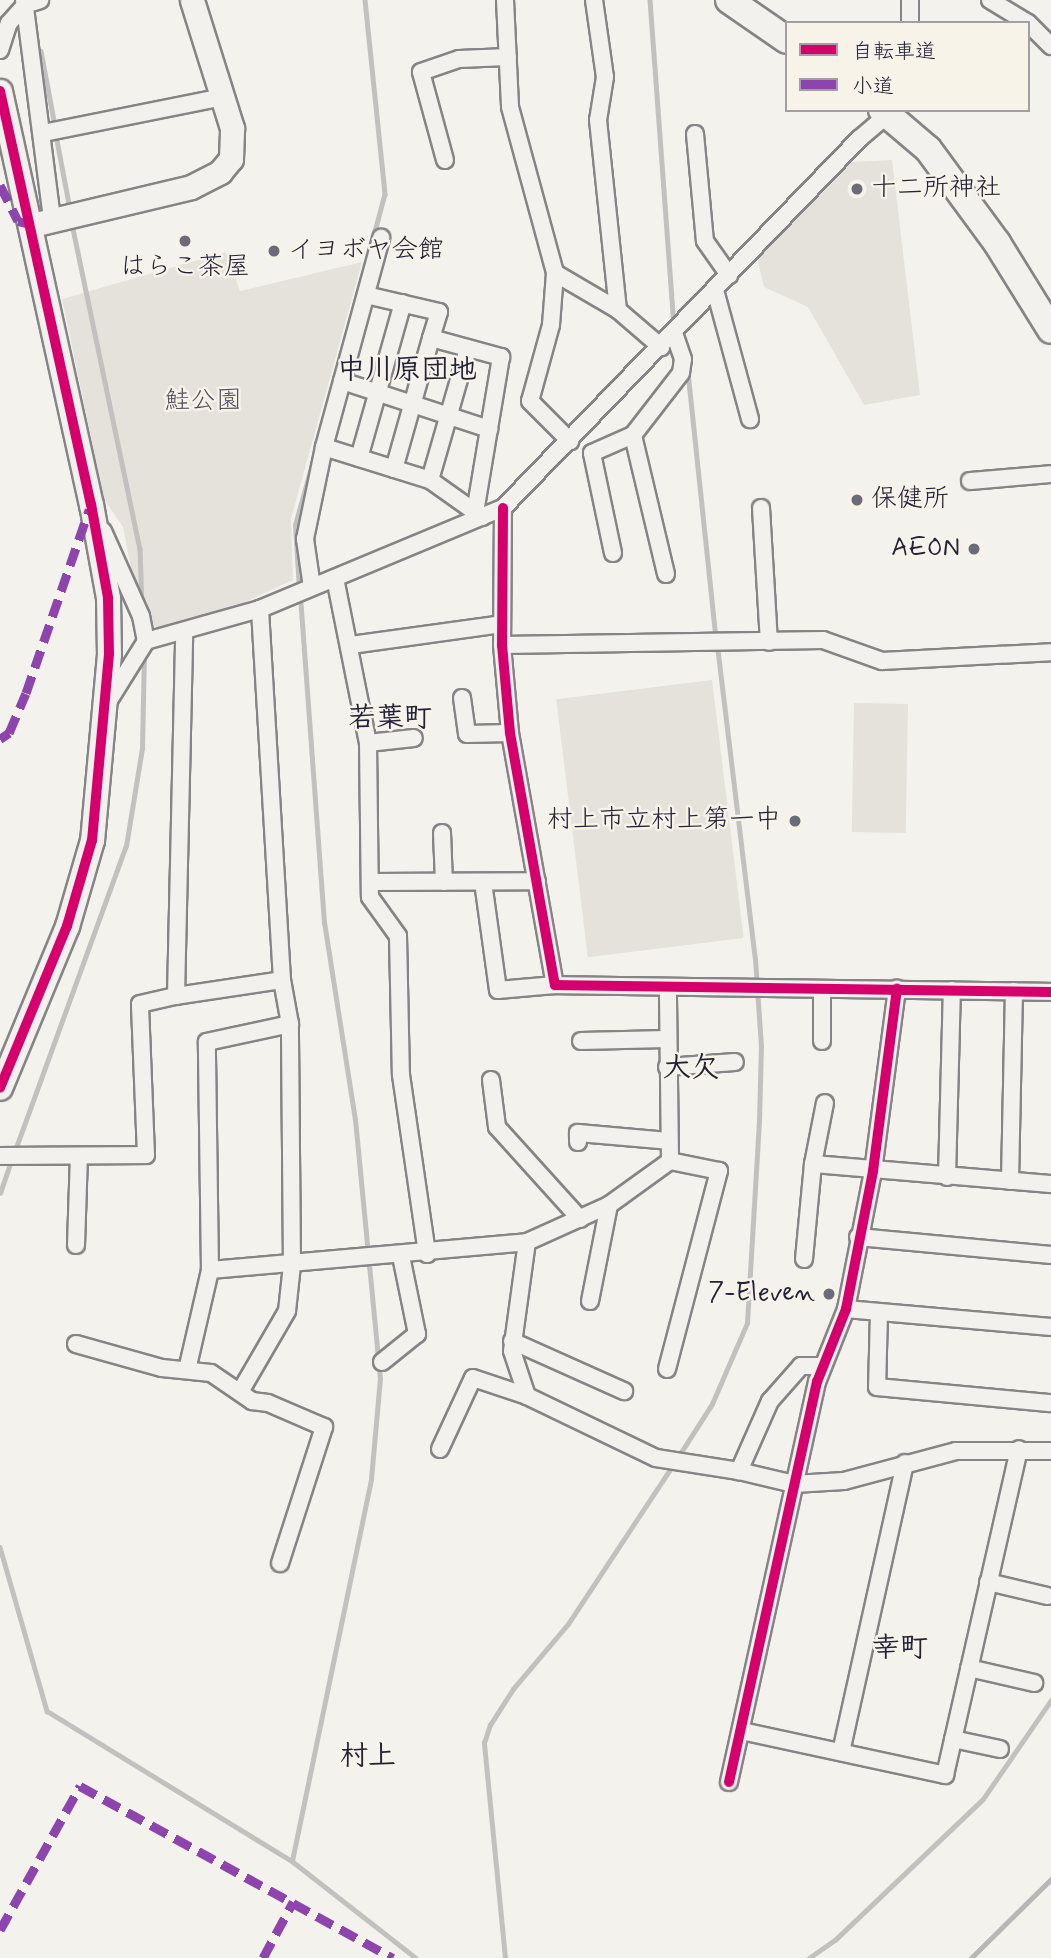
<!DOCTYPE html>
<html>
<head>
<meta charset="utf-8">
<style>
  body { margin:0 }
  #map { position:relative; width:1051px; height:1958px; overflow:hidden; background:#f4f2ec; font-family:Mynerve,"Klee One",sans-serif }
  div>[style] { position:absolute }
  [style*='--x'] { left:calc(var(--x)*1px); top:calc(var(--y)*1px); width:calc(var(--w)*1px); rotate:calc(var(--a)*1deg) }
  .green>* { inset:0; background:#e5e2dc; transform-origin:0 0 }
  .stream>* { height:4.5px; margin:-2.25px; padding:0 2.25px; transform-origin:2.25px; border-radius:2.25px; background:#c3c0c0 }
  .roads { filter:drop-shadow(2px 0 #858486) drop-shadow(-2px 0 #858486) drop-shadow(0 2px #858486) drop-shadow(0 -2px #858486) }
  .street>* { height:16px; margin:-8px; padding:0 8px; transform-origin:8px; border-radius:8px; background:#f2f1ed }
  .secondary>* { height:23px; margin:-11.5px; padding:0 11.5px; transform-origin:11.5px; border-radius:11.5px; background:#f2f1ed }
  .primary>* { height:26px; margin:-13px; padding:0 13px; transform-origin:13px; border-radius:13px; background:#f2f1ed }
  .rail>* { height:4.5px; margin:-2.25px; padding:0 2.25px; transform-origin:2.25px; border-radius:2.25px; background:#b8b6b6 }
  .quiet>* { height:9px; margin-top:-4.5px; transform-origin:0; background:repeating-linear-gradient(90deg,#8e44ad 0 18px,transparent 0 27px) }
  .cycleway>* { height:10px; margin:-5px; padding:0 5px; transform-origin:5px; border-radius:5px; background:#d6006c }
  .dots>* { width:19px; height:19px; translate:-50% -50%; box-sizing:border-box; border:4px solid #f7f3e8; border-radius:50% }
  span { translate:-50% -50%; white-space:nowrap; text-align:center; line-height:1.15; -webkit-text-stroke:5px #f7f3e8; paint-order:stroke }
  .poi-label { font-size:26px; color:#22223b }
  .left { translate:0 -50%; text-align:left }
  .right { translate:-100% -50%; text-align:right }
  .park-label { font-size:26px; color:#504f60 }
  .neighbourhood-label { font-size:28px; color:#22223b; font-weight:700 }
  .legend { position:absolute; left:785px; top:21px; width:245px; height:91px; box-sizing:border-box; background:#f7f3e8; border:2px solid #a29fa3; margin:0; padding:9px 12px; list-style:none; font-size:21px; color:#22223b }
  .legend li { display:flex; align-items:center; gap:14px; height:35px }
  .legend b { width:35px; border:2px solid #a29fa3 }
</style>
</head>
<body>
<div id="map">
  <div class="green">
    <div style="clip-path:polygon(892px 160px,920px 395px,864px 405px,808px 307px,764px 287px,757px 258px,850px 162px)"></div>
    <div style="clip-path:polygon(226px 252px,240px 291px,362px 262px,291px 519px,293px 580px,236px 606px,163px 629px,151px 625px,137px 599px,123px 527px,104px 499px,62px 299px)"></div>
    <div style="left:712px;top:680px;width:260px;height:157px;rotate:83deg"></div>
    <div style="left:854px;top:703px;width:54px;height:129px;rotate:1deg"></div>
  </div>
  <div class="stream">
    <div style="--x:365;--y:0;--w:195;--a:84.1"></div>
    <div style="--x:385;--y:194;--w:47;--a:104.9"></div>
    <div style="--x:650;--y:0;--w:324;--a:85.8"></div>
    <div style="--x:41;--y:51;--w:76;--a:79.4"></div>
    <div style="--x:56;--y:135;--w:75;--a:79.3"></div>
    <div style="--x:72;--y:224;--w:332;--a:78.2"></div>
    <div style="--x:140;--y:549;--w:55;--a:87.9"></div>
    <div style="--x:688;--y:372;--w:267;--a:84"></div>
    <div style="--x:299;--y:589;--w:64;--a:-93.6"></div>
    <div style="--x:295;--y:525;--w:71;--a:-74.4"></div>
    <div style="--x:14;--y:1153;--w:327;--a:-70"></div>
    <div style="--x:126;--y:846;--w:99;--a:-80.7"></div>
    <div style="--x:142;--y:748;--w:93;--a:-88.8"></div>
    <div style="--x:0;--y:1193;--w:34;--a:-71"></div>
    <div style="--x:678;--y:1457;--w:63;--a:-57.3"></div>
    <div style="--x:712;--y:1404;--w:88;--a:-66.6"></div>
    <div style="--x:747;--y:1323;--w:202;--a:-86.6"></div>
    <div style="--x:759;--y:1121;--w:74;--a:-88.5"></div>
    <div style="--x:761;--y:1047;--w:87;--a:-93.9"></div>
    <div style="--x:755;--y:960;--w:316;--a:-96.9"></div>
    <div style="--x:0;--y:1547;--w:171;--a:74"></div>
    <div style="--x:47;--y:1711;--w:287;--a:31.5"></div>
    <div style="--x:292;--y:1861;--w:157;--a:38"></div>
    <div style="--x:292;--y:1861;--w:390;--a:-78.3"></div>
    <div style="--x:371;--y:1479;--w:100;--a:-84.9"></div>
    <div style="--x:380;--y:1379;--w:260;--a:-95.5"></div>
    <div style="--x:355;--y:1120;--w:199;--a:-98.9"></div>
    <div style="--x:324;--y:923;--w:326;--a:-94.2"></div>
    <div style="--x:505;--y:1958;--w:216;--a:-95.6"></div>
    <div style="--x:484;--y:1743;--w:19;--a:-72"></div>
    <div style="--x:490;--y:1725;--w:43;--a:-57.4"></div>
    <div style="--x:513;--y:1689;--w:85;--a:-49.8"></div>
    <div style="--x:568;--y:1624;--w:191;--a:-56.6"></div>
    <div style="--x:809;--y:1958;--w:32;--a:-35"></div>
    <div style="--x:835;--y:1940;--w:204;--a:-43.6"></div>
    <div style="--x:983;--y:1799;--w:120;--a:-55.5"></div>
  </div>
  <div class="roads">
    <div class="street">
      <div style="--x:24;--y:0;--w:221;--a:82.7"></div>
      <div style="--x:505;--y:0;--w:107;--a:87.3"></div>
      <div style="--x:510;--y:107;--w:172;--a:74.8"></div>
      <div style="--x:555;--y:273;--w:73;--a:30.4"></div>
      <div style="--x:618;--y:310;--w:57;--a:40.7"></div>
      <div style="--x:594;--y:0;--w:78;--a:81.9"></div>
      <div style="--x:605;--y:77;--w:44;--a:99.2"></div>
      <div style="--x:598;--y:120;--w:191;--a:84"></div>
      <div style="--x:910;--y:0;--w:23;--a:90"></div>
      <div style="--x:990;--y:0;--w:44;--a:31.2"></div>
      <div style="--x:1028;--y:23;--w:33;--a:45"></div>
      <div style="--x:0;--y:50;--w:28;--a:-72"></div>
      <div style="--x:9;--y:23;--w:24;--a:-48"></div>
      <div style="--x:25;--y:5;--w:16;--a:-18"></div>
      <div style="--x:43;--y:133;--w:184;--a:-11.3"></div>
      <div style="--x:695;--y:134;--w:107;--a:84.7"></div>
      <div style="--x:705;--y:241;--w:42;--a:54.8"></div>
      <div style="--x:445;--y:160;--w:91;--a:-105.3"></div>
      <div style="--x:421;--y:72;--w:40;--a:-18.9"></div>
      <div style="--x:459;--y:59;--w:49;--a:-2.3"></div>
      <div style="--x:555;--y:273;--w:52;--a:94.4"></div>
      <div style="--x:551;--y:325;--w:79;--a:105.4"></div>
      <div style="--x:530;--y:401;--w:57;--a:45"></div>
      <div style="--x:715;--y:290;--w:134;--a:74.8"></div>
      <div style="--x:366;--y:295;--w:75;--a:13.1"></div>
      <div style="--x:439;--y:312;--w:27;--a:107"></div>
      <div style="--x:342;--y:381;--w:155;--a:18.1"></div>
      <div style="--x:324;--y:447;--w:111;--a:17.3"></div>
      <div style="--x:430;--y:480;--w:64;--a:35.4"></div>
      <div style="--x:359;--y:458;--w:161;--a:-74.2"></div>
      <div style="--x:394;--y:469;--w:136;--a:-74.2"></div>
      <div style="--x:431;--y:338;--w:73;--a:15.2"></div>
      <div style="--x:501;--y:357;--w:158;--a:99.5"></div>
      <div style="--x:430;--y:480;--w:137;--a:-73.9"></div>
      <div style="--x:970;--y:481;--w:81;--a:-4.9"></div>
      <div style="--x:503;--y:508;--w:137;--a:90.4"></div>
      <div style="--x:502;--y:645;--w:88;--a:84.8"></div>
      <div style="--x:510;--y:733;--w:256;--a:79.9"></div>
      <div style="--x:555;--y:985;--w:496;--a:0.8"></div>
      <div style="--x:761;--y:508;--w:134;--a:86.6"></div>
      <div style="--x:103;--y:531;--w:93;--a:65.9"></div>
      <div style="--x:141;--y:616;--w:25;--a:79"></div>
      <div style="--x:146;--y:641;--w:72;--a:121.9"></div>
      <div style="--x:613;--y:553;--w:102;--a:-101.9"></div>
      <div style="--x:592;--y:453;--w:45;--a:-23.7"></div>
      <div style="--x:666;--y:574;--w:143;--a:-103.4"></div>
      <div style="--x:633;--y:435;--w:78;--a:-52.3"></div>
      <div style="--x:681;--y:373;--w:14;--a:-82"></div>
      <div style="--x:683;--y:359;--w:28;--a:-109"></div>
      <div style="--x:335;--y:578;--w:168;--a:78.7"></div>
      <div style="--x:368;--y:743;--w:154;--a:89.3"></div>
      <div style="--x:370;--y:897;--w:48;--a:54.3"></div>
      <div style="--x:398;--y:936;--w:139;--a:88.8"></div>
      <div style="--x:401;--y:1075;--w:181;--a:81.7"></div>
      <div style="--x:312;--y:587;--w:49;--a:-98.3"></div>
      <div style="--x:305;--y:539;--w:94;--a:-78.3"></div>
      <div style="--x:324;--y:447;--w:217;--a:-74.7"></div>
      <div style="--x:146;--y:641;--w:118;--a:-15.7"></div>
      <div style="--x:260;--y:609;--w:263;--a:-22.6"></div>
      <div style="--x:503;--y:508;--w:513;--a:-46.03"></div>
      <div style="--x:859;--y:139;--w:43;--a:-40.3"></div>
      <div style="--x:351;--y:645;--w:152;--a:-7.9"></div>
      <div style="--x:502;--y:645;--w:321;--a:-0.9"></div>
      <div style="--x:823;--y:640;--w:63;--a:19.6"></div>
      <div style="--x:882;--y:661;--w:169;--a:-3"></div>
      <div style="--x:462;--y:698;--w:36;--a:82"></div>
      <div style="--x:467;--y:734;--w:43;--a:-1.3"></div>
      <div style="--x:368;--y:743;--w:46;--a:-6.2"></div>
      <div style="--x:442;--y:833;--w:49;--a:87.7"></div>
      <div style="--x:371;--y:882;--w:166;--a:-0.3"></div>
      <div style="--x:483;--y:882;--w:109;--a:82.1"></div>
      <div style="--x:498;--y:990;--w:57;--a:-5"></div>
      <div style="--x:176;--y:996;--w:107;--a:-8.6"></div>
      <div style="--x:581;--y:1041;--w:86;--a:-1.3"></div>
      <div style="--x:822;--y:1041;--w:51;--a:-90"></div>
      <div style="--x:667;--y:1067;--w:68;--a:-4.2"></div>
      <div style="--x:491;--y:1080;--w:47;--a:82.7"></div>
      <div style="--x:497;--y:1127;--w:124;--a:47.9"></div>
      <div style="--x:578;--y:1142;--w:9;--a:-90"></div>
      <div style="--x:578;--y:1133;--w:91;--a:5"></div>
      <div style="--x:0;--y:1156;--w:146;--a:-0.4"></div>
      <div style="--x:146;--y:1155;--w:151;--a:-92.3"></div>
      <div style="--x:140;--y:1004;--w:37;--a:-13"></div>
      <div style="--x:176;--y:996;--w:363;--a:-88.7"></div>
      <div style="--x:813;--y:1164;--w:62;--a:-78.9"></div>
      <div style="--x:947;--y:1177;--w:187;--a:-88.5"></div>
      <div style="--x:1010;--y:1181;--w:190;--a:-88.8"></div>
      <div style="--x:858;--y:1237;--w:194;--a:5.3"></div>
      <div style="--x:76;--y:1245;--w:89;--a:-88.1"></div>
      <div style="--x:804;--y:1259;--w:95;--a:-84.6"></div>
      <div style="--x:813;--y:1164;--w:239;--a:4.8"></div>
      <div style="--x:210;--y:1270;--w:318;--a:-5"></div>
      <div style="--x:527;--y:1242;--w:90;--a:-24.3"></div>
      <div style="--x:609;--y:1205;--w:75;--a:-35.8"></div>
      <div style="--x:670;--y:1161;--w:174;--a:-90.7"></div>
      <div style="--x:590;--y:1301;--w:98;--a:-78.8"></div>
      <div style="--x:846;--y:1309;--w:206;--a:5"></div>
      <div style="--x:879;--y:1313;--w:74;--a:91.5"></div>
      <div style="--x:877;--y:1387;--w:175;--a:5.3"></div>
      <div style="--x:512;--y:1341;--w:123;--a:24.1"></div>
      <div style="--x:76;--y:1344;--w:89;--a:15.6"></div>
      <div style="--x:162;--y:1368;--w:49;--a:5.8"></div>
      <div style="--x:211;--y:1373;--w:50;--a:34.3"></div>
      <div style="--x:252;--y:1401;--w:16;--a:7"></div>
      <div style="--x:268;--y:1403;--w:61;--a:23.2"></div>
      <div style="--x:324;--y:1427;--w:143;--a:107.9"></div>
      <div style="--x:382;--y:1362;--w:45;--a:-38.7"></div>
      <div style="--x:417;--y:1334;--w:80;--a:-101.6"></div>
      <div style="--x:823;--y:1366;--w:22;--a:180"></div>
      <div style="--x:801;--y:1366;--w:47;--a:131.5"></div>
      <div style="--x:770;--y:1401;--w:77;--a:113.9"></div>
      <div style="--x:739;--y:1471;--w:57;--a:13.3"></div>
      <div style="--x:794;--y:1484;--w:50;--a:-3.4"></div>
      <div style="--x:844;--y:1481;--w:116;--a:-15"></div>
      <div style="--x:956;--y:1451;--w:95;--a:0"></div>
      <div style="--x:667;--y:1369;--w:205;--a:-75.3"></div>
      <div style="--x:719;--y:1171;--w:50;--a:-168.5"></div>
      <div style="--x:187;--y:1370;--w:103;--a:-77"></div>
      <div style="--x:210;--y:1270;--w:228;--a:-90.8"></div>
      <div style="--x:207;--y:1042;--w:85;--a:-12.2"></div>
      <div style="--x:240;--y:1392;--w:94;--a:-59.9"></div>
      <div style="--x:287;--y:1311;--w:46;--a:-83.8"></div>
      <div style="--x:292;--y:1265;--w:241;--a:-90.5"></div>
      <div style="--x:290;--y:1024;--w:45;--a:-100.3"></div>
      <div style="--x:282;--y:980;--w:372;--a:-93.4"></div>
      <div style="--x:527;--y:1396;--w:143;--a:25.7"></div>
      <div style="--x:656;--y:1458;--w:84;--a:8.9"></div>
      <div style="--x:440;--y:1449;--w:78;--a:-65.1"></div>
      <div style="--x:473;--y:1378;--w:57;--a:18.4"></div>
      <div style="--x:527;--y:1396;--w:47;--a:-108.4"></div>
      <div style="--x:512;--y:1351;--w:110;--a:-82.2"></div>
      <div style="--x:988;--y:1582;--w:61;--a:13.3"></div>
      <div style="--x:969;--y:1668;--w:67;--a:13"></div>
      <div style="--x:742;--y:1731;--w:208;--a:12.2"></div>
      <div style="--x:945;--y:1775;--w:334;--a:-77.2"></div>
      <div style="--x:953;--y:1739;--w:48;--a:12"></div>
      <div style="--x:841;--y:1752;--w:296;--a:-77.5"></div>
      <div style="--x:729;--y:1782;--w:410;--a:-77.6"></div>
      <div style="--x:817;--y:1382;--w:79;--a:-68.3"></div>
      <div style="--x:846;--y:1309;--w:141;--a:-78.9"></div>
      <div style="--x:873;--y:1171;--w:184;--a:-82.5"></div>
    </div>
    <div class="secondary">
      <div style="--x:0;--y:91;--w:423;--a:77.6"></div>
      <div style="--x:91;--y:504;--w:96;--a:79.7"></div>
      <div style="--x:108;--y:598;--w:56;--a:89"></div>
      <div style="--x:109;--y:654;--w:187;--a:95.2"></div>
      <div style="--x:92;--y:840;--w:90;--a:106.2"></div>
      <div style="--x:67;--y:926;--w:175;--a:112.5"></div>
      <div style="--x:32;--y:225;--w:163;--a:-13.4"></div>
      <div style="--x:191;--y:187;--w:33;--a:-27"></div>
      <div style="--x:220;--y:172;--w:17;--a:-50"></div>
      <div style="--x:231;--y:159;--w:31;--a:-88"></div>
      <div style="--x:232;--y:128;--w:134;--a:-107.4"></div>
    </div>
    <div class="primary">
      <div style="--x:729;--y:0;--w:70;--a:34.6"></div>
      <div style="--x:882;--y:110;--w:60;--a:40.3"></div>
      <div style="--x:928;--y:149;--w:117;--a:53.7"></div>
      <div style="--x:997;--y:243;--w:102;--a:58.2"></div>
    </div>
  </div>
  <div class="rail">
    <div style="--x:971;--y:1958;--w:112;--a:-44.6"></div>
  </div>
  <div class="quiet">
    <div style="--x:0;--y:185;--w:40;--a:63.4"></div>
    <div style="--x:18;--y:221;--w:12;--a:14"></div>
    <div style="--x:0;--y:739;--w:11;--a:-34"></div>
    <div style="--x:9;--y:733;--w:43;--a:-67"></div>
    <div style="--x:26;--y:693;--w:194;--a:-71"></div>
    <div style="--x:0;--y:1930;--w:165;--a:-60.9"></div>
    <div style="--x:80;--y:1786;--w:357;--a:28.8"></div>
    <div style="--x:263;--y:1958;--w:64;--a:-61.8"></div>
  </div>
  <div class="cycleway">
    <div style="--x:0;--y:91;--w:423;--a:77.6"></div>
    <div style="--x:91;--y:504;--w:96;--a:79.7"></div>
    <div style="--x:108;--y:598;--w:56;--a:89"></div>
    <div style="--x:109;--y:654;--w:187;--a:95.2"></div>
    <div style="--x:92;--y:840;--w:90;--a:106.2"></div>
    <div style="--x:67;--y:926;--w:175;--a:112.5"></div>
    <div style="--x:503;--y:508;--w:137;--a:90.4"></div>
    <div style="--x:502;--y:645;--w:88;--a:84.8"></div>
    <div style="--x:510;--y:733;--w:256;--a:79.9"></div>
    <div style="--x:555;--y:985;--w:496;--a:0.8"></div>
    <div style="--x:729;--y:1782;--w:410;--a:-77.6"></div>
    <div style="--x:817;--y:1382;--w:79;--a:-68.3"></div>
    <div style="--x:846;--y:1309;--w:141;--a:-78.9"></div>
    <div style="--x:873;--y:1171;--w:184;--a:-82.5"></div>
  </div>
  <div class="dots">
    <div style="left:857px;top:189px;background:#6c6b79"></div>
    <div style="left:185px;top:241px;background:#6c6b79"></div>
    <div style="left:274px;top:251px;background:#6c6b79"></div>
    <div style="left:857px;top:500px;background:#6c6b79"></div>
    <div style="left:974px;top:549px;background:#6c6b79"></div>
    <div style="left:795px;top:821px;background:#6c6b79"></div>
    <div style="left:829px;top:1294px;background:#6c6b79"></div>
  </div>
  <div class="poi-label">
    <span class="left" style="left:871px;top:189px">十二所神社</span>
    <span class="left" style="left:288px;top:251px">イヨボヤ会館</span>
    <span style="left:185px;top:268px">はらこ茶屋</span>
    <span class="left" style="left:871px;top:500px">保健所</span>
    <span class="right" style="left:960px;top:549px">AEON</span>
    <span class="right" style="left:781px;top:821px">村上市立村上第一中</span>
    <span class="right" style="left:815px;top:1294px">7-Eleven</span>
  </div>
  <div class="park-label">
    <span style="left:203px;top:402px">鮭公園</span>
  </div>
  <div class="neighbourhood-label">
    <span style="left:407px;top:371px">中川原団地</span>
    <span style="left:390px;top:719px">若葉町</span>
    <span style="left:691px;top:1069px">大欠</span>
    <span style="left:900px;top:1649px">幸町</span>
    <span style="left:368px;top:1757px">村上</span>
  </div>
  <ul class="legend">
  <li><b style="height:9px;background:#d6006c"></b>自転車道</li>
  <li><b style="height:9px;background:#8e44ad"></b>小道</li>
  </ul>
</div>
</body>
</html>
